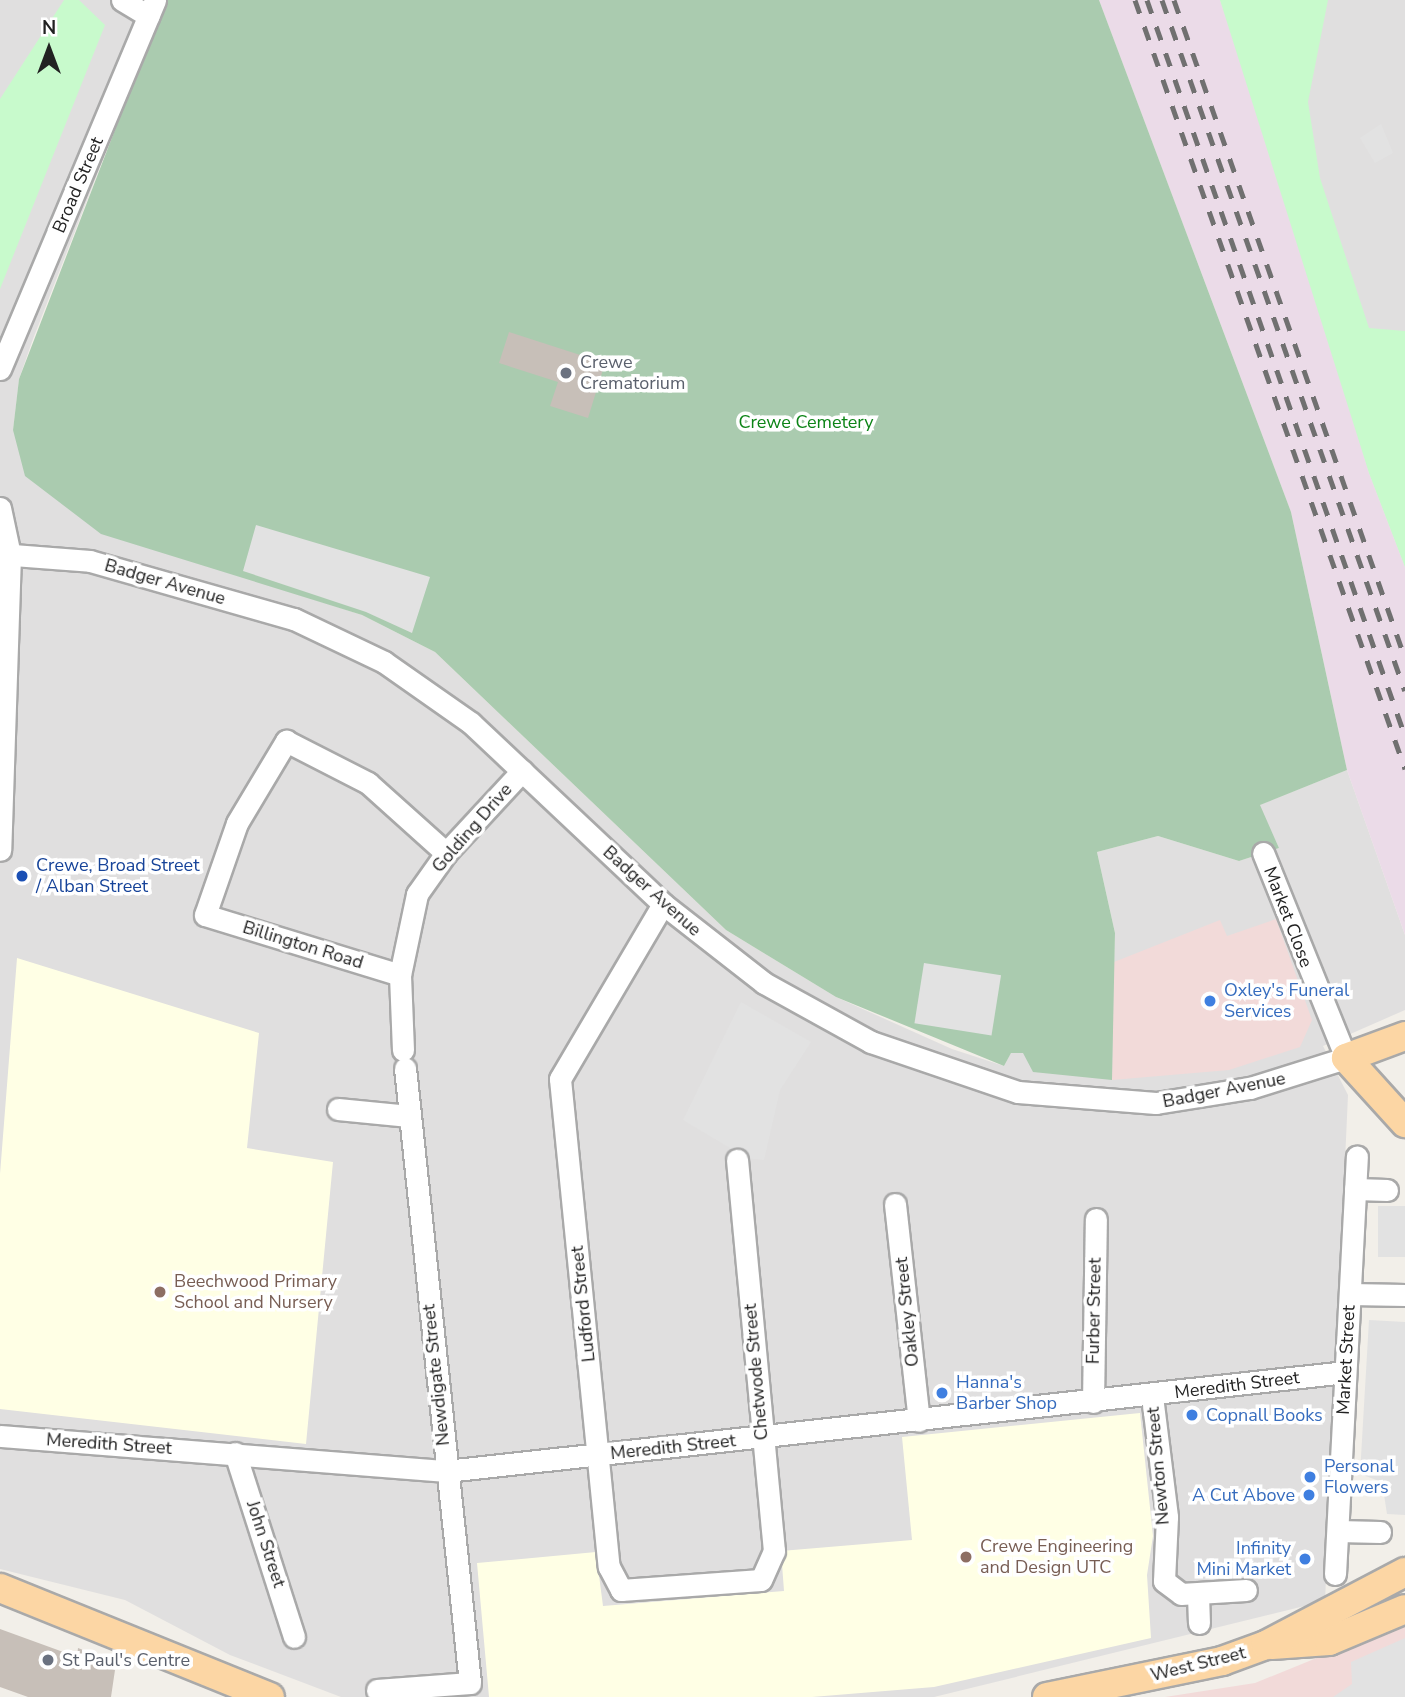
<!DOCTYPE html>
<html>
<head>
<meta charset="utf-8">
<style>
  body { margin:0 }
  #map { position:relative; width:1405px; height:1697px; overflow:hidden; background:#f2efe9; font-family:"Nunito Sans",sans-serif }
  div>[style] { position:absolute }
  [style*='--x'] { left:calc(var(--x)*1px); top:calc(var(--y)*1px); width:calc(var(--w)*1px); rotate:calc(var(--a)*1deg) }
  .residential>* { inset:0; background:#e0dfdf }
  .commercial>* { inset:0; background:#f2dad9 }
  .industrial>* { inset:0; background:#ebdbe8 }
  .education>* { inset:0; background:#ffffe5 }
  .cemetery>* { inset:0; background:#aacbaf }
  .park>* { inset:0; background:#c8facc }
  .parking>* { inset:0; background:#e2e2e2; transform-origin:0 0 }
  .building>* { inset:0; background:#c7bfb8 }
  .roads { filter:drop-shadow(2px 0 #a9a9a9) drop-shadow(-2px 0 #a9a9a9) drop-shadow(0 2px #a9a9a9) drop-shadow(0 -2px #a9a9a9) }
  .minor>* { height:21px; margin:-10.5px; padding:0 10.5px; transform-origin:10.5px; border-radius:10.5px; background:#fff }
  .major>* { height:28px; margin:-14px; padding:0 14px; transform-origin:14px; border-radius:14px; background:#fcd6a4 }
  .rail>* { height:5px; margin-top:-2.5px; transform-origin:0; background:repeating-linear-gradient(90deg,#707070 0 14px,transparent 0 28px) }
  .dots>* { width:19px; height:19px; translate:-50% -50%; box-sizing:border-box; border:4px solid #fff; border-radius:50% }
  span { translate:-50% -50%; white-space:nowrap; text-align:center; line-height:1.15; -webkit-text-stroke:7px #fff; paint-order:stroke }
  .street-label { font-size:18px; color:#222 }
  .worship-label { font-size:18px; color:#5b616d }
  .left { translate:0 -50%; text-align:left }
  .park-label { font-size:18px; color:#0c8416 }
  .transit-label { font-size:18px; color:#164399 }
  .shop-label { font-size:18px; color:#366cbe }
  .right { translate:-100% -50%; text-align:right }
  .education-label { font-size:18px; color:#785e54 }
  .north { position:absolute; left:14px; top:14px; width:70px; height:70px; -webkit-text-stroke:5px #fff; paint-order:stroke; rotate:0deg; font-size:19px; font-weight:700; line-height:28px; text-align:center; color:#222 }
  .north::after { content:''; display:block; margin:auto; width:24px; height:32px; background:#222; clip-path:polygon(50% 0,100% 100%,50% 72%,0 100%) }
</style>
</head>
<body>
<div id="map">
  <div class="residential">
    <div style="clip-path:polygon(0 0,165px 0,33px 339px,19px 379px,13px 430px,282px 589px,362px 615px,435px 652px,726px 930px,836px 997px,952px 1049px,1004px 1066px,1011px 1052px,1023px 1053px,1113px 996px,1115px 933px,1097px 852px,1158px 836px,1239px 861px,1279px 848px,1259px 805px,1347px 770px,1405px 935px,1405px 1010px,1323px 1046px,1348px 1095px,1325px 1601px,934px 1697px,341px 1697px,230px 1655px,125px 1600px,0 1569px)"></div>
    <div style="clip-path:polygon(1220px 0,1405px 0,1405px 567px,1369px 473px)"></div>
  </div>
  <div class="commercial">
    <div style="clip-path:polygon(1276px 919px,1312px 1020px,1300px 1047px,1229px 1070px,1112px 1080px,1114px 962px,1220px 920px,1227px 936px)"></div>
    <div style="clip-path:polygon(1405px 1622px,1405px 1697px,1165px 1697px,1255px 1683px)"></div>
  </div>
  <div class="industrial">
    <div style="clip-path:polygon(1099px 0,1220px 0,1272px 154px,1369px 473px,1405px 567px,1405px 935px,1347px 770px,1291px 512px)"></div>
  </div>
  <div class="education">
    <div style="clip-path:polygon(17px 958px,259px 1033px,247px 1148px,333px 1162px,306px 1444px,0 1409px,0 1174px)"></div>
    <div style="clip-path:polygon(1140px 1413px,1153px 1536px,1147px 1575px,1151px 1638px,934px 1687px,812px 1697px,489px 1697px,477px 1563px,596px 1552px,603px 1606px,784px 1591px,781px 1551px,912px 1540px,902px 1437px)"></div>
  </div>
  <div class="cemetery">
    <div style="clip-path:polygon(165px 0,1099px 0,1291px 512px,1347px 770px,1260px 805px,1279px 848px,1239px 861px,1158px 836px,1097px 852px,1115px 933px,1112px 1080px,1033px 1072px,1023px 1053px,1011px 1053px,1004px 1066px,836px 997px,726px 930px,435px 652px,362px 615px,101px 534px,25px 476px,13px 430px,19px 379px)"></div>
  </div>
  <div class="park">
    <div style="clip-path:polygon(64px 0,79px 0,105px 25px,0 289px,0 99px)"></div>
    <div style="clip-path:polygon(1220px 0,1328px 0,1308px 102px,1320px 178px,1369px 328px,1405px 331px,1405px 567px,1369px 473px)"></div>
  </div>
  <div class="parking">
    <div style="clip-path:polygon(1381px 124px,1393px 153px,1375px 163px,1360px 138px)"></div>
    <div style="clip-path:polygon(256px 525px,430px 577px,412px 633px,366px 612px,243px 571px)"></div>
    <div style="left:924px;top:963px;width:78px;height:61px;rotate:9deg"></div>
    <div style="clip-path:polygon(741px 1002px,811px 1042px,780px 1090px,764px 1160px,747px 1158px,683px 1120px)"></div>
    <div style="left:1378px;top:1206px;width:27px;height:51px"></div>
    <div style="clip-path:polygon(1369px 1320px,1405px 1322px,1405px 1515px,1387px 1514px,1382px 1482px,1360px 1474px)"></div>
    <div style="clip-path:polygon(1405px 1638px,1405px 1697px,1333px 1697px,1352px 1684px,1351px 1662px)"></div>
  </div>
  <div class="building">
    <div style="clip-path:polygon(509px 332px,605px 363px,588px 418px,550px 406px,558px 382px,499px 363px)"></div>
    <div style="clip-path:polygon(0 1629px,77px 1657px,78px 1648px,96px 1655px,95px 1663px,115px 1670px,111px 1697px,28px 1697px,0 1687px)"></div>
  </div>
  <div class="roads">
    <div class="minor">
      <div style="--x:122;--y:0;--w:31;--a:31"></div>
      <div style="--x:0;--y:369;--w:400;--a:-67.2"></div>
      <div style="--x:0;--y:508;--w:48;--a:78"></div>
      <div style="--x:10;--y:555;--w:295;--a:91.9"></div>
      <div style="--x:0;--y:554;--w:90;--a:4.4"></div>
      <div style="--x:90;--y:561;--w:212;--a:15.9"></div>
      <div style="--x:294;--y:619;--w:100;--a:25.5"></div>
      <div style="--x:384;--y:662;--w:106;--a:35"></div>
      <div style="--x:471;--y:723;--w:264;--a:43.3"></div>
      <div style="--x:663;--y:904;--w:128;--a:38"></div>
      <div style="--x:764;--y:983;--w:122;--a:28.9"></div>
      <div style="--x:871;--y:1042;--w:155;--a:18.8"></div>
      <div style="--x:1018;--y:1092;--w:138;--a:4.6"></div>
      <div style="--x:1156;--y:1103;--w:95;--a:-9.1"></div>
      <div style="--x:1250;--y:1088;--w:101;--a:-17.4"></div>
      <div style="--x:1346;--y:1058;--w:221;--a:-112"></div>
      <div style="--x:663;--y:904;--w:203;--a:120.5"></div>
      <div style="--x:560;--y:1079;--w:490;--a:84.3"></div>
      <div style="--x:609;--y:1567;--w:26;--a:62"></div>
      <div style="--x:621;--y:1590;--w:140;--a:-4.1"></div>
      <div style="--x:761;--y:1580;--w:32;--a:-66"></div>
      <div style="--x:774;--y:1551;--w:393;--a:-95.4"></div>
      <div style="--x:400;--y:975;--w:204;--a:-162.9"></div>
      <div style="--x:205;--y:915;--w:97;--a:-70.8"></div>
      <div style="--x:237;--y:823;--w:96;--a:-59.1"></div>
      <div style="--x:286;--y:741;--w:92;--a:27.1"></div>
      <div style="--x:368;--y:783;--w:105;--a:41.9"></div>
      <div style="--x:403;--y:1050;--w:75;--a:-92.3"></div>
      <div style="--x:400;--y:975;--w:83;--a:-78.1"></div>
      <div style="--x:417;--y:894;--w:50;--a:-54.7"></div>
      <div style="--x:446;--y:853;--w:112;--a:-47.2"></div>
      <div style="--x:338;--y:1109;--w:71;--a:5.6"></div>
      <div style="--x:1355;--y:1189;--w:32;--a:2"></div>
      <div style="--x:895;--y:1204;--w:218;--a:83.7"></div>
      <div style="--x:1350;--y:1294;--w:55;--a:1"></div>
      <div style="--x:1152;--y:1396;--w:122;--a:82.9"></div>
      <div style="--x:1167;--y:1517;--w:64;--a:92.7"></div>
      <div style="--x:1164;--y:1581;--w:21;--a:37"></div>
      <div style="--x:1181;--y:1594;--w:65;--a:-3.5"></div>
      <div style="--x:1093;--y:1402;--w:183;--a:-89.1"></div>
      <div style="--x:0;--y:1436;--w:447;--a:4.5"></div>
      <div style="--x:446;--y:1471;--w:904;--a:-6.28"></div>
      <div style="--x:235;--y:1453;--w:193;--a:72.2"></div>
      <div style="--x:1338;--y:1531;--w:42;--a:1.4"></div>
      <div style="--x:1335;--y:1574;--w:418;--a:-87"></div>
      <div style="--x:1198;--y:1595;--w:28;--a:88"></div>
      <div style="--x:377;--y:1690;--w:93;--a:-4.3"></div>
      <div style="--x:470;--y:1683;--w:618;--a:-96.03"></div>
    </div>
    <div class="major">
      <div style="--x:1405;--y:1036;--w:63;--a:159.6"></div>
      <div style="--x:1346;--y:1058;--w:88;--a:47.8"></div>
      <div style="--x:0;--y:1588;--w:291;--a:22"></div>
      <div style="--x:1272;--y:1645;--w:57;--a:-4"></div>
      <div style="--x:1329;--y:1641;--w:82;--a:-22.8"></div>
      <div style="--x:1047;--y:1697;--w:179;--a:-11.6"></div>
      <div style="--x:1222;--y:1661;--w:47;--a:-20"></div>
      <div style="--x:1266;--y:1645;--w:157;--a:-27.7"></div>
    </div>
  </div>
  <div class="rail">
    <div style="--x:1135;--y:0;--w:815;--a:70.65"></div>
    <div style="--x:1147;--y:0;--w:780;--a:70.68"></div>
    <div style="--x:1162;--y:0;--w:732;--a:70.63"></div>
    <div style="--x:1174;--y:0;--w:697;--a:70.66"></div>
  </div>
  <div class="dots">
    <div style="left:566px;top:373px;background:#6b7280"></div>
    <div style="left:22px;top:876px;background:#1a4fb4"></div>
    <div style="left:1210px;top:1001px;background:#3f7fe0"></div>
    <div style="left:160px;top:1292px;background:#8d6e63"></div>
    <div style="left:942px;top:1393px;background:#3f7fe0"></div>
    <div style="left:1192px;top:1415px;background:#3f7fe0"></div>
    <div style="left:1310px;top:1477px;background:#3f7fe0"></div>
    <div style="left:1309px;top:1495px;background:#3f7fe0"></div>
    <div style="left:966px;top:1557px;background:#8d6e63"></div>
    <div style="left:1305px;top:1559px;background:#3f7fe0"></div>
    <div style="left:48px;top:1660px;background:#6b7280"></div>
  </div>
  <div class="street-label">
    <span style="left:78px;top:185px;rotate:-67deg">Broad Street</span>
    <span style="left:165px;top:582px;rotate:16deg">Badger Avenue</span>
    <span style="left:472px;top:828px;rotate:-49deg">Golding Drive</span>
    <span style="left:652px;top:891px;rotate:42deg">Badger Avenue</span>
    <span style="left:1288px;top:917px;rotate:69deg">Market Close</span>
    <span style="left:303px;top:945px;rotate:17deg">Billington Road</span>
    <span style="left:1224px;top:1090px;rotate:-11deg">Badger Avenue</span>
    <span style="left:583px;top:1304px;rotate:-96deg">Ludford Street</span>
    <span style="left:1094px;top:1311px;rotate:-89deg">Furber Street</span>
    <span style="left:907px;top:1312px;rotate:-96deg">Oakley Street</span>
    <span style="left:1346px;top:1360px;rotate:-87deg">Market Street</span>
    <span style="left:756px;top:1372px;rotate:-95deg">Chetwode Street</span>
    <span style="left:436px;top:1375px;rotate:-96deg">Newdigate Street</span>
    <span style="left:1237px;top:1385px;rotate:-7deg">Meredith Street</span>
    <span style="left:109px;top:1444px;rotate:4deg">Meredith Street</span>
    <span style="left:673px;top:1447px;rotate:-6deg">Meredith Street</span>
    <span style="left:1158px;top:1466px;rotate:-95deg">Newton Street</span>
    <span style="left:266px;top:1544px;rotate:72deg">John Street</span>
    <span style="left:1198px;top:1664px;rotate:-14deg">West Street</span>
  </div>
  <div class="worship-label">
    <span class="left" style="left:580px;top:373px">Crewe<br>Crematorium</span>
    <span class="left" style="left:62px;top:1660px">St Paul's Centre</span>
  </div>
  <div class="park-label">
    <span style="left:806px;top:422px">Crewe Cemetery</span>
  </div>
  <div class="transit-label">
    <span class="left" style="left:36px;top:876px">Crewe, Broad Street<br>/ Alban Street</span>
  </div>
  <div class="shop-label">
    <span class="left" style="left:1224px;top:1001px">Oxley's Funeral<br>Services</span>
    <span class="left" style="left:956px;top:1393px">Hanna's<br>Barber Shop</span>
    <span class="left" style="left:1206px;top:1415px">Copnall Books</span>
    <span class="left" style="left:1324px;top:1477px">Personal<br>Flowers</span>
    <span class="right" style="left:1295px;top:1495px">A Cut Above</span>
    <span class="right" style="left:1291px;top:1559px">Infinity<br>Mini Market</span>
  </div>
  <div class="education-label">
    <span class="left" style="left:174px;top:1292px">Beechwood Primary<br>School and Nursery</span>
    <span class="left" style="left:980px;top:1557px">Crewe Engineering<br>and Design UTC</span>
  </div>
  <div class="north">N</div>
</div>
</body>
</html>
